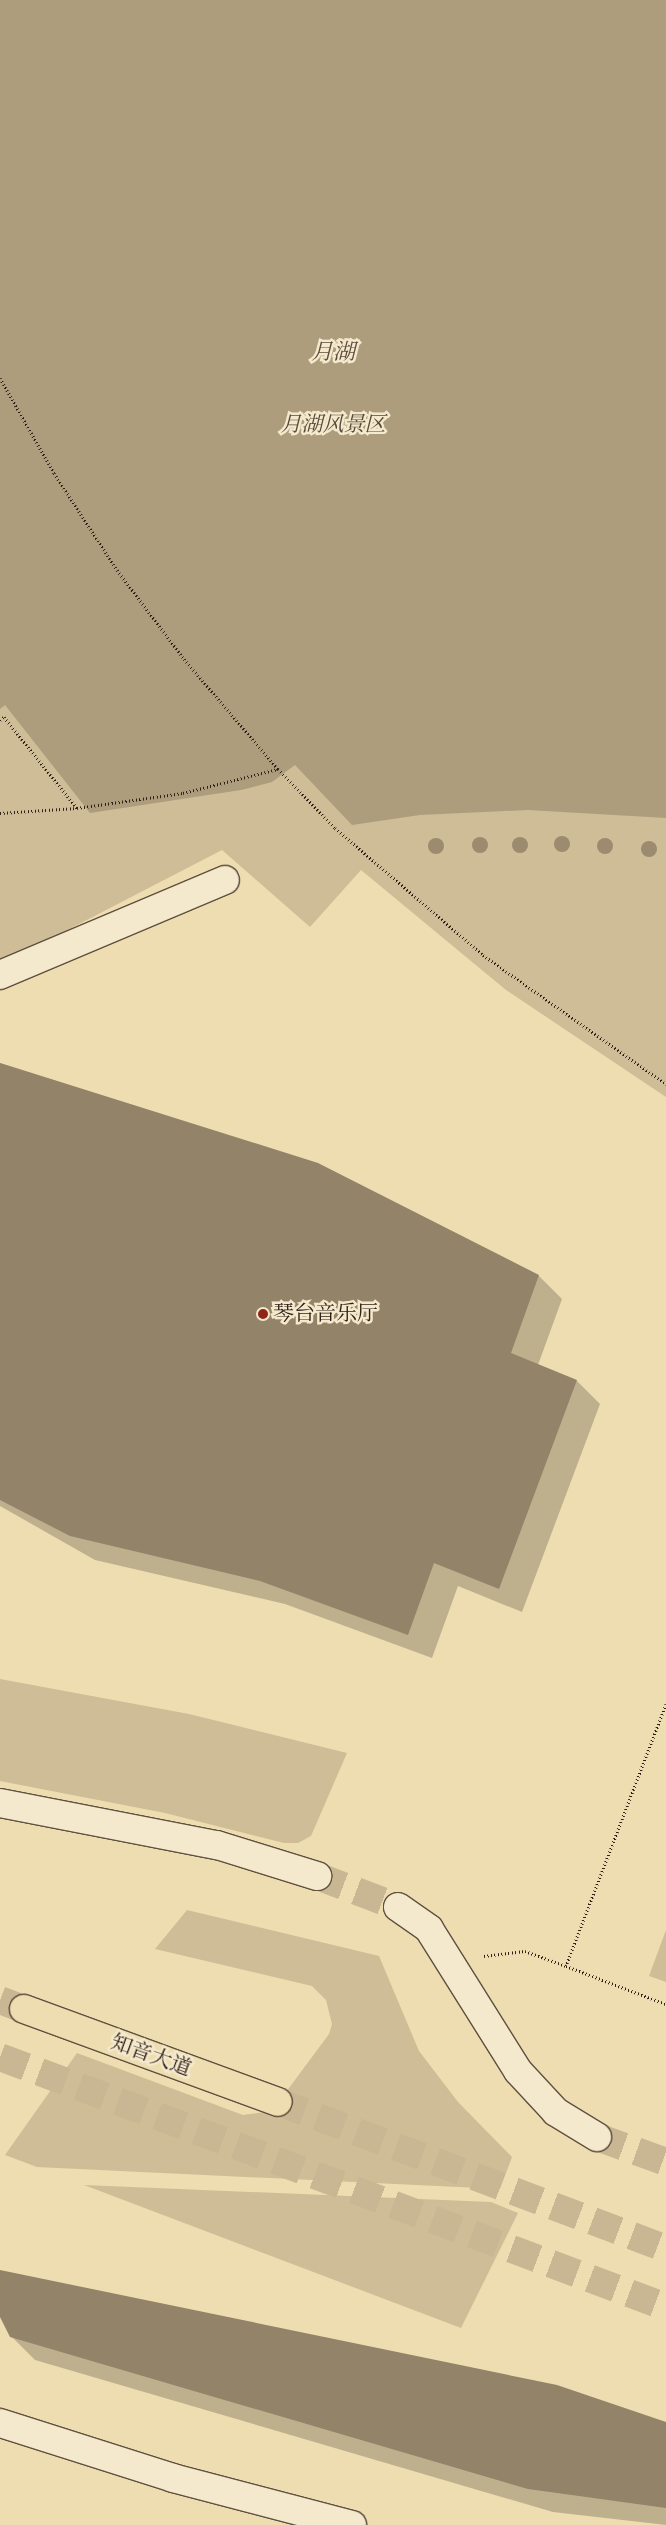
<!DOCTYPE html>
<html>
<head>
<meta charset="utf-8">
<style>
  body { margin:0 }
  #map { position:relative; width:666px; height:2525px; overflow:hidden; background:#eeddb0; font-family:"IM FELL Double Pica","Noto Serif SC",serif }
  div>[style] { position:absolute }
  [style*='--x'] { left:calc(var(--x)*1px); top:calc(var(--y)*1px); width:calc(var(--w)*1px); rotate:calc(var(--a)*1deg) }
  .green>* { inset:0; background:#cebd97 }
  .water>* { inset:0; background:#ad9d7d }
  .shadow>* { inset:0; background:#0003 }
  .building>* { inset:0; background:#938368 }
  .minor-tunnel>* { height:28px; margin-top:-14px; transform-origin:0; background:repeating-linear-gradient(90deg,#c8b792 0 28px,transparent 0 42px) }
  .major-tunnel>* { height:28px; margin-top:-14px; transform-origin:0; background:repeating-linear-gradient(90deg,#c8b792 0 28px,transparent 0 42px) }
  .path>* { height:3px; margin-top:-1.5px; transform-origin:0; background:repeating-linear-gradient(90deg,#30211b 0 1px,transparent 0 3.5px) }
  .roads { filter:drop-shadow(1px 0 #605040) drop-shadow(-1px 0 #605040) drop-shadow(0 1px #605040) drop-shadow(0 -1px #605040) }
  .minor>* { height:28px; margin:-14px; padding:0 14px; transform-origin:14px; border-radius:14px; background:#f4e9cc }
  .major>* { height:28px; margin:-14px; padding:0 14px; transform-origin:14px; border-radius:14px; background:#eeddb0 }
  .trees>* { width:16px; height:16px; margin:-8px; border-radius:50%; background:#9c8b6f }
  .dots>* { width:14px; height:14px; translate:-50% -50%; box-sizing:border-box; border:2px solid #f4e9cc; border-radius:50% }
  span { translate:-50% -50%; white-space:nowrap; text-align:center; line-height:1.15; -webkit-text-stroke:5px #f4e9cc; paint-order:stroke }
  .park-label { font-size:21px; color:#58483a; font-style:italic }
  .poi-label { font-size:21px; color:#30211b }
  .left { translate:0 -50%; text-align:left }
  .street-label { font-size:21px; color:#30211b }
  .water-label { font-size:22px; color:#5c4c3d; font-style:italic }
</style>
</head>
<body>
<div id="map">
  <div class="green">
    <div style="clip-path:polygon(0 0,666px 0,666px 1097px,506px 990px,361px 870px,310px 927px,222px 850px,0 965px)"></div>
    <div style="clip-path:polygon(0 1679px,189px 1714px,347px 1753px,311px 1836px,298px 1843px,284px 1843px,165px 1813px,0 1781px)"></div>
    <div style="clip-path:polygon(187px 1910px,379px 1956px,419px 2051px,458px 2102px,512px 2157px,500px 2189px,37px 2167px,5px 2155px,77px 2053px,243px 2115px,272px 2111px,329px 2034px,332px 2024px,326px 2000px,312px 1986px,155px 1949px)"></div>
    <div style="clip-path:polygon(666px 1930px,666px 1982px,649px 1976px)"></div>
    <div style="clip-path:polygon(84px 2185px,491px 2202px,518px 2213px,461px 2328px)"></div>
  </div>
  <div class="water">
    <div style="clip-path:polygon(0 0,666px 0,666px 818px,528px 810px,420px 815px,352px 825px,295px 765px,272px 782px,241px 790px,90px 813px,5px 705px,0 709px)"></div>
  </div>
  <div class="shadow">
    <div style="clip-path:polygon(0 1063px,318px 1164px,539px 1276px,562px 1299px,538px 1365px,577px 1381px,600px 1404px,522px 1612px,458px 1586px,432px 1658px,285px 1604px,95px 1560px,0 1506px)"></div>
    <div style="clip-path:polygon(0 2271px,666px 2423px,666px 2525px,553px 2512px,35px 2360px,11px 2336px,0 2314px)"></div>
  </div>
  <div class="building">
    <div style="clip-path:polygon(0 1063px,318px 1163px,539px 1275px,511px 1353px,577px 1380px,499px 1589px,434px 1563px,408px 1635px,260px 1581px,70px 1536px,0 1500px)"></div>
    <div style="clip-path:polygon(0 2270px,557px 2385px,666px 2422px,666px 2508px,528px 2489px,10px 2337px,0 2317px)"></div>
  </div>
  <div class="minor-tunnel">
    <div style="--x:317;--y:1876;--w:87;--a:20.9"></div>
    <div style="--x:597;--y:2137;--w:73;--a:19.9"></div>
  </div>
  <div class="major-tunnel">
    <div style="--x:0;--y:2000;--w:26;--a:21"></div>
    <div style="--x:0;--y:2057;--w:711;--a:20.57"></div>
    <div style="--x:278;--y:2102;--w:415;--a:20.7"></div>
  </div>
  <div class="path">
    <div style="--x:0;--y:378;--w:109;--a:60.4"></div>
    <div style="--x:54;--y:473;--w:116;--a:57"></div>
    <div style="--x:117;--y:570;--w:111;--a:53"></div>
    <div style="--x:184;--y:659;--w:145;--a:49.5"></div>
    <div style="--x:278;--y:769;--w:82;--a:46"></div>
    <div style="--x:335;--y:828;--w:195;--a:40.6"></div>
    <div style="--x:483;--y:955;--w:224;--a:35.2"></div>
    <div style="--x:0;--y:720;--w:5;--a:-37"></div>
    <div style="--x:4;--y:717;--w:117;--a:51.3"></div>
    <div style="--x:0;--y:813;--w:77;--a:-3.7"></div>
    <div style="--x:77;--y:808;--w:107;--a:-8.1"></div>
    <div style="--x:183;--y:793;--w:98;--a:-14.2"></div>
    <div style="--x:666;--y:1704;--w:280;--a:110.9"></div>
    <div style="--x:566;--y:1966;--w:107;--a:20.8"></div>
    <div style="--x:484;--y:1956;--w:41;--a:-7"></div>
    <div style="--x:525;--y:1951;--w:44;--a:20.1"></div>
  </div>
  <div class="roads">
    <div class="minor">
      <div style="--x:0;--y:975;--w:244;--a:-22.9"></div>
      <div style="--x:0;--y:1803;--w:221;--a:11"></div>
      <div style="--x:217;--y:1845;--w:105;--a:17.2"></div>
      <div style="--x:398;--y:1907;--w:38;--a:35"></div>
      <div style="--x:429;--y:1929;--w:168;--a:57.9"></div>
      <div style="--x:518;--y:2071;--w:56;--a:47.2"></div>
      <div style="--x:556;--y:2112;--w:48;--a:31.4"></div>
      <div style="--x:0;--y:2423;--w:182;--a:17.6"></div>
      <div style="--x:173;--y:2478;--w:185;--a:14.7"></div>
    </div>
    <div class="major">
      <div style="--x:24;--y:2009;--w:270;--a:20.1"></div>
    </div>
  </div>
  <div class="trees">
    <div style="left:562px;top:844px"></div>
    <div style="left:480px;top:845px"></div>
    <div style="left:520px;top:845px"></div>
    <div style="left:436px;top:846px"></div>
    <div style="left:605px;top:846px"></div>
    <div style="left:649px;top:849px"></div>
  </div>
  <div class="dots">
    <div style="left:263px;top:1314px;background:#8f2418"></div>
  </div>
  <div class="park-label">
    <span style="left:333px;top:425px">月湖风景区</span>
  </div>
  <div class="poi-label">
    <span class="left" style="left:273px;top:1314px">琴台音乐厅</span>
  </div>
  <div class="street-label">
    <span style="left:151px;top:2056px;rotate:20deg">知音大道</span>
  </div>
  <div class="water-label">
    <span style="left:333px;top:353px">月湖</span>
  </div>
</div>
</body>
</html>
